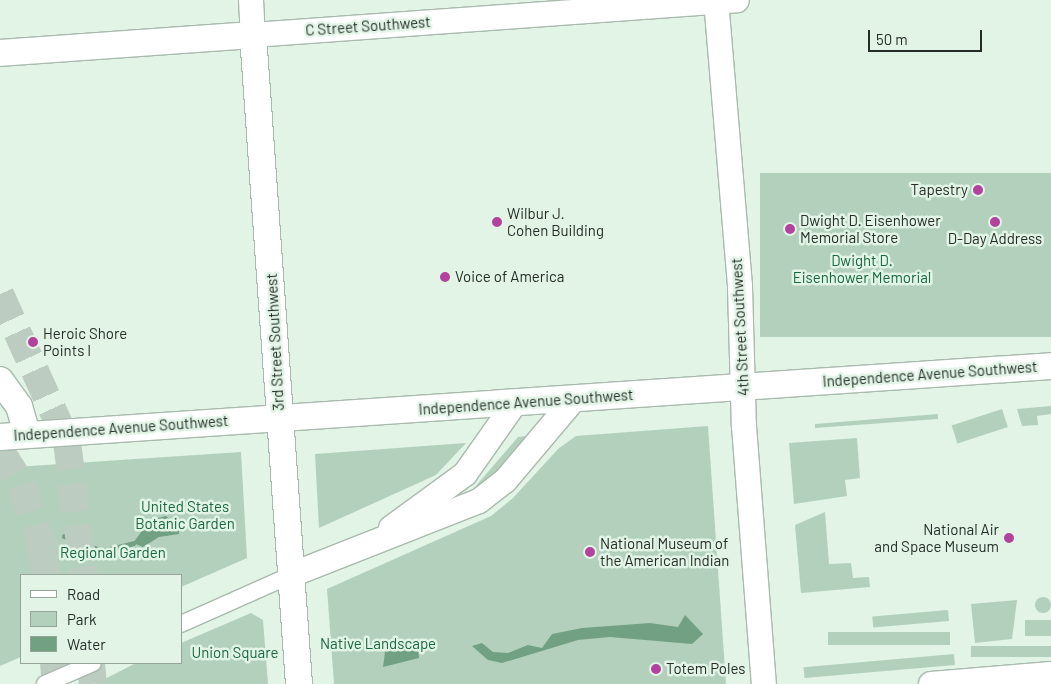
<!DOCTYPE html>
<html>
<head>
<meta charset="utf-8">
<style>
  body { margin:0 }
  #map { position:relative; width:1051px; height:684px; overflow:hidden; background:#e1f4e6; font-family:Barlow,sans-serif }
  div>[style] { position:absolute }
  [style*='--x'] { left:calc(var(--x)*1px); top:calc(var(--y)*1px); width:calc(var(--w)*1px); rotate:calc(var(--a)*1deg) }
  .green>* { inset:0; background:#b3d0bc; transform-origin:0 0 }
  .round { border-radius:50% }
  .water>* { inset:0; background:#71a182 }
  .stream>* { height:4.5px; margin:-2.25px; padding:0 2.25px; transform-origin:2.25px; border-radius:2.25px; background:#71a182 }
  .highway-tunnel>* { height:28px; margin-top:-14px; transform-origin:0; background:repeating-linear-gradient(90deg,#bcccc0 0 28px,transparent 0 42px) }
  .roads { filter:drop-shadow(1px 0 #a8baad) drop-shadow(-1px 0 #a8baad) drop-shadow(0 1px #a8baad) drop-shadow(0 -1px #a8baad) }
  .street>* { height:16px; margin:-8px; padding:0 8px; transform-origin:8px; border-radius:8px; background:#fff }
  .secondary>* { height:24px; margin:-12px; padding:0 12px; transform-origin:12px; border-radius:12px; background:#fff }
  .primary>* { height:26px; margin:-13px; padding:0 13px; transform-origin:13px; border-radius:13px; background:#fff }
  .dots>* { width:14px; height:14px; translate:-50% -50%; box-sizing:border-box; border:2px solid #e1f4e6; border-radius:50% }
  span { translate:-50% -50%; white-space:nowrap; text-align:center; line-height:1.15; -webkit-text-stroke:5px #e1f4e6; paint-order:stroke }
  .street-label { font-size:15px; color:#262d28 }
  .poi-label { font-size:15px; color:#262d28 }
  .right { translate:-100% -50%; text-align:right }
  .left { translate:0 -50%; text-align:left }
  .park-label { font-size:15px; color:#1a673e }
  .legend { position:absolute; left:20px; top:574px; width:162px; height:90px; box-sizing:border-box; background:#e1f4e6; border:1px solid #96a49a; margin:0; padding:6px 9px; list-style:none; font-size:15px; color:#262d28 }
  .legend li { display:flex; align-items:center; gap:10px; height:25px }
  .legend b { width:25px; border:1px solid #96a49a }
  .scale { position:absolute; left:868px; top:30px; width:114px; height:22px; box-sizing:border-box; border:2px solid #262d28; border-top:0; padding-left:6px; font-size:15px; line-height:18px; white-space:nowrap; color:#262d28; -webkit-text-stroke:4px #e1f4e6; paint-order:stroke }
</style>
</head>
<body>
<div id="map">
  <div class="green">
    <div style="left:1051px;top:173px;width:164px;height:291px;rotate:90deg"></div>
    <div style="clip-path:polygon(1051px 406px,1051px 414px,1037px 416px,1038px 425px,1022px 426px,1017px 409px)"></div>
    <div style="left:1002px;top:409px;width:19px;height:53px;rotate:72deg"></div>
    <div style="clip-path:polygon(938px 414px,938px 419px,815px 428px,815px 424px)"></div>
    <div style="clip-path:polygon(708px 426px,726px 684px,334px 684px,327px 589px,491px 516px,513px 498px,559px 448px,576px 436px)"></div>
    <div style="clip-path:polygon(526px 436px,530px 440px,500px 474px,469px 494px,518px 437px)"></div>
    <div style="clip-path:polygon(857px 438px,860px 478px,845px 480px,847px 496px,794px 504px,789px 443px)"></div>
    <div style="clip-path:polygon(466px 443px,436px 475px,319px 528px,315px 454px)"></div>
    <div style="clip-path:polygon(504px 443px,466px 490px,464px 489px)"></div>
    <div style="clip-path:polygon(241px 452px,247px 558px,181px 587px,181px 575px,21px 575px,21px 657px,0 666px,0 468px)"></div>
    <div style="clip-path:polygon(825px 512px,829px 564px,851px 563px,853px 578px,869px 577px,870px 587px,801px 593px,795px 525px)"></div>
    <div class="round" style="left:1035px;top:597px;width:16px;height:16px"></div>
    <div style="clip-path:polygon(1017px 600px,1012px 639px,975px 643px,971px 604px)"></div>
    <div style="left:948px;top:610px;width:11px;height:76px;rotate:85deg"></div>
    <div style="clip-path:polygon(251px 613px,263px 620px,268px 684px,95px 684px,136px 663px,181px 663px,181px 643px)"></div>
    <div style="left:1051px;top:620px;width:16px;height:26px;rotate:90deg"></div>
    <div style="left:950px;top:632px;width:13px;height:122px;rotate:90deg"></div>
    <div style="left:1051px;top:646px;width:11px;height:80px;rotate:90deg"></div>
    <div style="left:954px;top:654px;width:11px;height:151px;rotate:85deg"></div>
  </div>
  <div class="water">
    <div style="clip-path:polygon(166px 516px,175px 524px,163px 524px,164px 529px,179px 530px,179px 534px,159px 537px,143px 547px,133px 543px,150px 520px)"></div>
    <div style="clip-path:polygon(685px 615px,703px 634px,692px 644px,610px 637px,578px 640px,502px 663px,488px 660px,472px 646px,482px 643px,493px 652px,508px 653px,528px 645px,542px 648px,552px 634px,582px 628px,650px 623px,678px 627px)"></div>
    <div style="clip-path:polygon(407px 642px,418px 645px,419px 658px,383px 667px,385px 652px)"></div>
  </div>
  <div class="stream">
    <div style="--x:64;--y:536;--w:41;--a:21.5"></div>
    <div style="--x:102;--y:551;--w:32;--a:-14"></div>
  </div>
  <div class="highway-tunnel">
    <div style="--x:0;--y:294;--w:162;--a:65.6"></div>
    <div style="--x:67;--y:442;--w:134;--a:82.7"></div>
    <div style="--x:0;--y:450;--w:41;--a:57.8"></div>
    <div style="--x:22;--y:485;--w:67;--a:71.8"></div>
    <div style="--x:43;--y:549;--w:26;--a:83"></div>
    <div style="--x:54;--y:663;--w:21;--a:85"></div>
    <div style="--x:91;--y:663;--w:21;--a:85"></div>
  </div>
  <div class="roads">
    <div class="street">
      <div style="--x:181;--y:624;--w:120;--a:-24"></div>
      <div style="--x:45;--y:684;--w:52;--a:-23.6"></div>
    </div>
    <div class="secondary">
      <div style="--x:251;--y:0;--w:35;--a:87"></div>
      <div style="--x:253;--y:35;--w:485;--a:-4.1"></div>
      <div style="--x:716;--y:0;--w:288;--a:85.2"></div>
      <div style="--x:740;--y:287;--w:139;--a:88.4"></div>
      <div style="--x:744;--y:426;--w:259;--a:85.6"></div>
      <div style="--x:391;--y:528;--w:92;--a:-36.1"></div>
      <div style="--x:465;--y:474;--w:87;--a:-54.8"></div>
      <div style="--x:291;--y:575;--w:202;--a:-21.5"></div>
      <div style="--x:479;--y:501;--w:33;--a:-38"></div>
      <div style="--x:505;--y:481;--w:107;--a:-49.9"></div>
      <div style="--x:931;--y:684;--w:120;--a:-4.8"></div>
    </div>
    <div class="primary">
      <div style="--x:0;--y:53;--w:254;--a:-4.1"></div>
      <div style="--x:253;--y:35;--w:651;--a:85.95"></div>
      <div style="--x:0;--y:380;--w:32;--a:54"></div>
      <div style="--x:19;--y:406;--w:29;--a:74"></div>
      <div style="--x:0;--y:437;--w:1053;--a:-3.86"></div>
    </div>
  </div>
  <div class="dots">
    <div style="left:978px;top:190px;background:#b2429e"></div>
    <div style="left:497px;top:222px;background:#b2429e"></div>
    <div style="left:995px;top:222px;background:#b2429e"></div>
    <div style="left:790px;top:229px;background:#b2429e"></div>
    <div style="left:445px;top:277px;background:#b2429e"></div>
    <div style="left:33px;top:342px;background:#b2429e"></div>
    <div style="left:1009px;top:538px;background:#b2429e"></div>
    <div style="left:590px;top:552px;background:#b2429e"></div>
    <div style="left:656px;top:669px;background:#b2429e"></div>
  </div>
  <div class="street-label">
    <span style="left:368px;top:26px;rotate:-4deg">C Street Southwest</span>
    <span style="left:740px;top:327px;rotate:-93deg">4th Street Southwest</span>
    <span style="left:275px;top:342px;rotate:-93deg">3rd Street Southwest</span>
    <span style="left:930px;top:374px;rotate:-4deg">Independence Avenue Southwest</span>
    <span style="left:526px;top:402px;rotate:-4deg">Independence Avenue Southwest</span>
    <span style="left:121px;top:428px;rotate:-4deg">Independence Avenue Southwest</span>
  </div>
  <div class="poi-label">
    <span class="right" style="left:968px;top:190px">Tapestry</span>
    <span class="left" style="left:507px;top:222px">Wilbur J.<br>Cohen Building</span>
    <span class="left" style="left:800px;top:229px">Dwight D. Eisenhower<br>Memorial Store</span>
    <span style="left:995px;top:239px">D-Day Address</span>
    <span class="left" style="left:455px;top:277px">Voice of America</span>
    <span class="left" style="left:43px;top:342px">Heroic Shore<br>Points I</span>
    <span class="right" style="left:999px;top:538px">National Air<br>and Space Museum</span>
    <span class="left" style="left:600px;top:552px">National Museum of<br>the American Indian</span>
    <span class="left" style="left:666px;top:669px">Totem Poles</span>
  </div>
  <div class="park-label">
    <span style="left:862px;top:269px">Dwight D.<br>Eisenhower Memorial</span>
    <span style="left:185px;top:515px">United States<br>Botanic Garden</span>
    <span style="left:113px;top:553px">Regional Garden</span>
    <span style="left:378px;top:644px">Native Landscape</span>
    <span style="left:235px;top:653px">Union Square</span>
  </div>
  <ul class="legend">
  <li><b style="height:6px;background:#fff"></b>Road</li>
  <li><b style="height:14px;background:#b3d0bc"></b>Park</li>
  <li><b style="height:14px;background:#71a182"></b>Water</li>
  </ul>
  <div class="scale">50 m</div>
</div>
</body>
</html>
